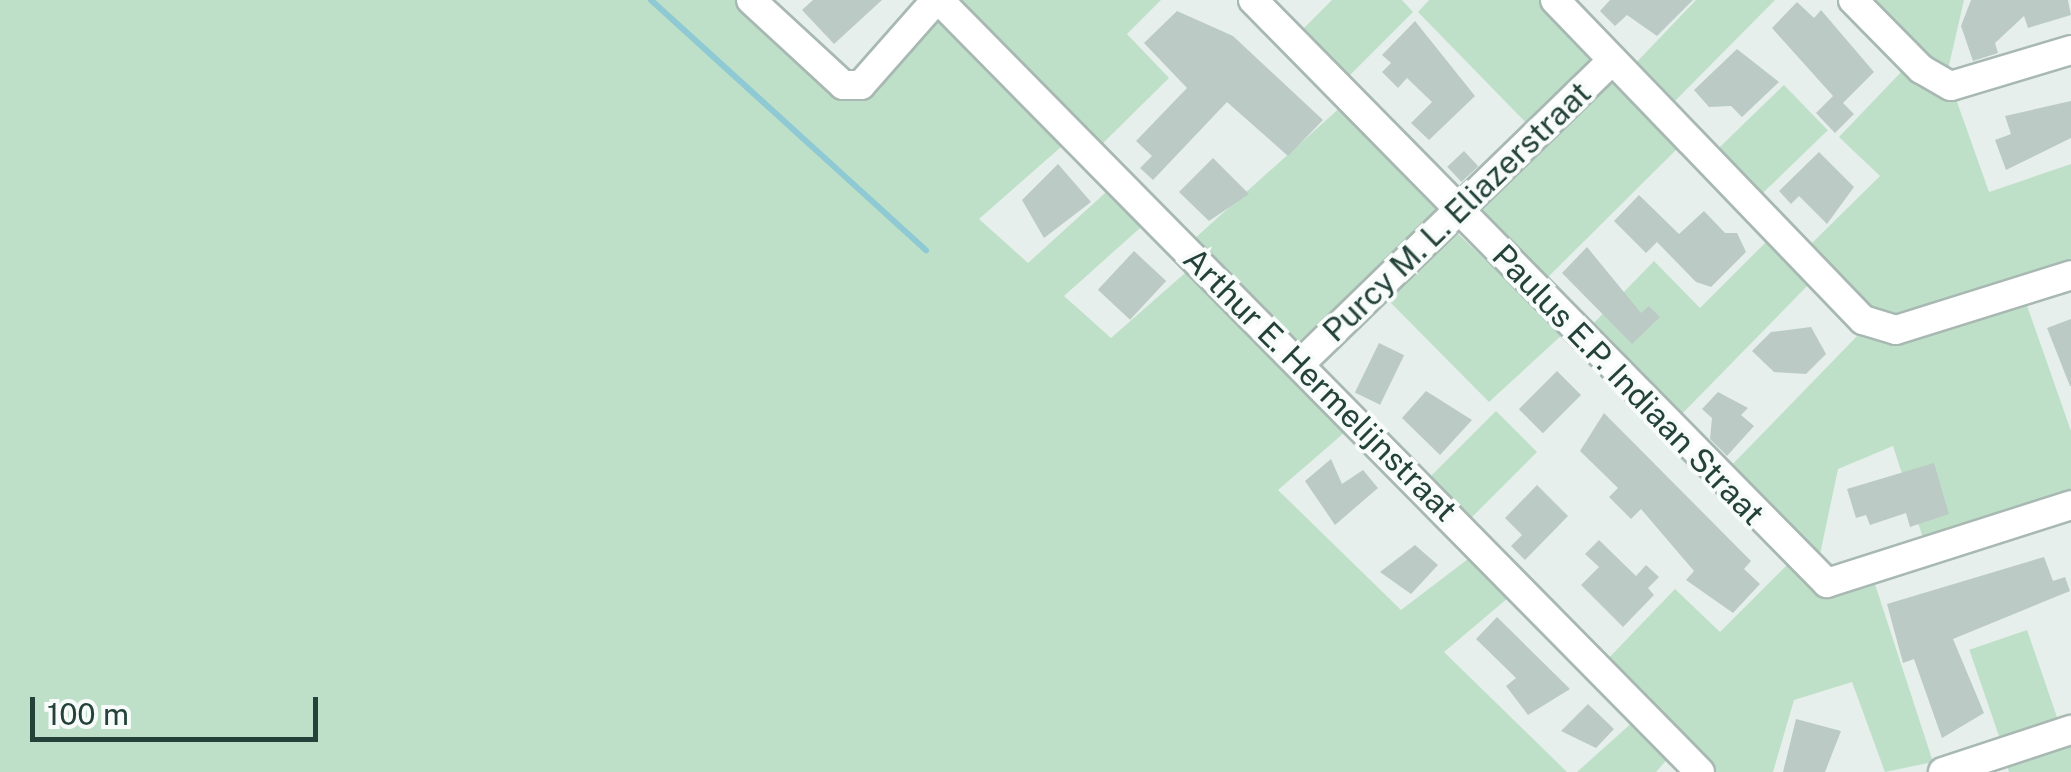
<!DOCTYPE html>
<html>
<head>
<meta charset="utf-8">
<style>
  body { margin:0 }
  #map { position:relative; width:2071px; height:772px; overflow:hidden; background:#e6efeb; font-family:"Public Sans",sans-serif }
  div>[style] { position:absolute }
  [style*='--x'] { left:calc(var(--x)*1px); top:calc(var(--y)*1px); width:calc(var(--w)*1px); rotate:calc(var(--a)*1deg) }
  .green>* { inset:0; background:#bfe0c8; transform-origin:0 0 }
  .stream>* { height:6px; margin:-3px; padding:0 3px; transform-origin:3px; border-radius:3px; background:#8ec9d4 }
  .building>* { inset:0; background:#bbcac4; transform-origin:0 0 }
  .roads { filter:drop-shadow(2px 0 #a8b8b2) drop-shadow(-2px 0 #a8b8b2) drop-shadow(0 2px #a8b8b2) drop-shadow(0 -2px #a8b8b2) }
  .minor>* { height:28px; margin:-14px; padding:0 14px; transform-origin:14px; border-radius:14px; background:#fff }
  span { translate:-50% -50%; white-space:nowrap; text-align:center; line-height:1.15; -webkit-text-stroke:8px #f7fbf9; paint-order:stroke }
  .street-label { font-size:32px; color:#24423a }
  .scale { position:absolute; left:30px; top:697px; width:288px; height:45px; box-sizing:border-box; border:5px solid #24423a; border-top:0; padding-left:12px; font-size:30px; line-height:35px; white-space:nowrap; color:#24423a; -webkit-text-stroke:8px #f7fbf9; paint-order:stroke }
</style>
</head>
<body>
<div id="map">
  <div class="green">
    <div style="clip-path:polygon(0 0,740px 0,846px 97px,936px 13px,1070px 139px,979px 219px,1028px 263px,1115px 184px,1149px 220px,1064px 296px,1111px 338px,1193px 266px,1352px 426px,1278px 490px,1401px 610px,1468px 559px,1508px 598px,1444px 652px,1567px 772px,0 772px)"></div>
    <div style="clip-path:polygon(957px 0,1161px 0,1127px 34px,1169px 78px,1098px 148px)"></div>
    <div style="clip-path:polygon(1332px 0,1402px 0,1413px 12px,1344px 81px,1298px 34px)"></div>
    <div style="clip-path:polygon(1429px 0,1545px 0,1591px 48px,1596px 66px,1534px 131px,1418px 12px)"></div>
    <div style="clip-path:polygon(1696px 0,1775px 0,1668px 108px,1630px 69px)"></div>
    <div style="clip-path:polygon(1864px 0,1964px 0,1947px 74px)"></div>
    <div style="clip-path:polygon(1903px 70px,1956px 99px,1989px 192px,2071px 164px,2071px 268px,1908px 319px,1875px 318px,1807px 248px,1880px 176px,1839px 137px)"></div>
    <div style="clip-path:polygon(1610px 81px,1632px 86px,1683px 143px,1541px 284px,1476px 219px,1481px 195px)"></div>
    <div style="left:1784px;top:85px;width:63px;height:100px;rotate:46deg"></div>
    <div style="left:1344px;top:104px;width:146px;height:204px;rotate:48deg"></div>
    <div style="clip-path:polygon(1454px 230px,1563px 334px,1489px 402px,1389px 301px,1387px 291px)"></div>
    <div style="clip-path:polygon(1771px 237px,1813px 280px,1675px 421px,1587px 330px,1654px 261px,1700px 308px)"></div>
    <div style="clip-path:polygon(2024px 297px,2071px 431px,2071px 492px,1924px 541px,1893px 446px,1838px 469px,1818px 564px,1726px 471px,1863px 330px)"></div>
    <div style="left:1496px;top:411px;width:58px;height:98px;rotate:45deg"></div>
    <div style="clip-path:polygon(1787px 565px,1810px 586px,1830px 589px,1872px 575px,1933px 762px,1885px 772px,1852px 682px,1794px 700px,1773px 772px,1710px 772px,1604px 663px,1675px 589px,1720px 632px)"></div>
    <div style="left:2027px;top:630px;width:96px;height:61px;rotate:71deg"></div>
    <div style="clip-path:polygon(1635px 720px,1670px 756px,1656px 772px,1577px 772px)"></div>
    <div style="clip-path:polygon(2071px 737px,2071px 772px,2009px 772px,2005px 759px)"></div>
  </div>
  <div class="stream">
    <div style="--x:651;--y:0;--w:372;--a:42.3"></div>
  </div>
  <div class="building">
    <div style="clip-path:polygon(813px 0,882px 0,834px 44px,802px 10px)"></div>
    <div style="clip-path:polygon(1610px 0,1693px 0,1657px 36px,1627px 15px,1615px 26px,1600px 11px)"></div>
    <div style="clip-path:polygon(1971px 0,2068px 0,2071px 15px,2028px 28px,2024px 16px,1995px 43px,1998px 53px,1973px 61px,1961px 26px)"></div>
    <div style="clip-path:polygon(1797px 2px,1814px 18px,1821px 10px,1874px 72px,1843px 103px,1854px 114px,1835px 133px,1816px 113px,1833px 96px,1772px 28px)"></div>
    <div style="clip-path:polygon(1177px 11px,1233px 36px,1323px 120px,1288px 156px,1227px 102px,1153px 180px,1140px 168px,1152px 156px,1136px 141px,1187px 88px,1144px 43px)"></div>
    <div style="clip-path:polygon(1415px 21px,1475px 96px,1429px 140px,1411px 123px,1432px 102px,1407px 78px,1398px 88px,1382px 72px,1391px 63px,1382px 55px)"></div>
    <div style="clip-path:polygon(1737px 49px,1779px 82px,1742px 117px,1731px 106px,1709px 107px,1694px 90px)"></div>
    <div style="clip-path:polygon(2071px 101px,2071px 138px,2006px 170px,1995px 140px,2011px 134px,2005px 116px)"></div>
    <div style="left:1464px;top:151px;width:21px;height:23px;rotate:47deg"></div>
    <div style="clip-path:polygon(1819px 152px,1854px 187px,1827px 224px,1799px 196px,1791px 204px,1779px 191px)"></div>
    <div style="clip-path:polygon(1213px 158px,1249px 194px,1209px 221px,1179px 192px)"></div>
    <div style="clip-path:polygon(1058px 164px,1091px 202px,1044px 238px,1022px 200px)"></div>
    <div style="clip-path:polygon(1639px 195px,1679px 234px,1704px 211px,1725px 233px,1737px 233px,1746px 252px,1711px 287px,1696px 282px,1657px 242px,1646px 253px,1614px 221px)"></div>
    <div style="clip-path:polygon(1587px 247px,1641px 313px,1649px 306px,1660px 317px,1632px 344px,1562px 273px)"></div>
    <div style="left:1134px;top:251px;width:44px;height:53px;rotate:43deg"></div>
    <div style="clip-path:polygon(2071px 319px,2071px 386px,2070px 386px,2047px 328px)"></div>
    <div style="clip-path:polygon(1811px 327px,1826px 354px,1806px 374px,1774px 372px,1752px 351px,1771px 332px)"></div>
    <div style="left:1379px;top:343px;width:28px;height:55px;rotate:26deg"></div>
    <div style="left:1557px;top:371px;width:34px;height:54px;rotate:45deg"></div>
    <div style="clip-path:polygon(1426px 391px,1472px 420px,1440px 455px,1402px 418px)"></div>
    <div style="clip-path:polygon(1718px 392px,1748px 408px,1741px 415px,1754px 426px,1727px 456px,1710px 439px,1712px 418px,1702px 409px)"></div>
    <div style="clip-path:polygon(1604px 413px,1751px 561px,1744px 569px,1760px 584px,1733px 613px,1686px 580px,1694px 571px,1641px 509px,1631px 519px,1609px 497px,1618px 488px,1580px 451px)"></div>
    <div style="clip-path:polygon(1331px 459px,1342px 484px,1363px 470px,1378px 488px,1335px 525px,1305px 481px)"></div>
    <div style="clip-path:polygon(1934px 463px,1949px 514px,1910px 527px,1906px 513px,1870px 525px,1866px 515px,1856px 518px,1847px 489px)"></div>
    <div style="clip-path:polygon(1537px 485px,1568px 516px,1525px 560px,1511px 546px,1522px 535px,1505px 518px)"></div>
    <div style="clip-path:polygon(1599px 540px,1636px 576px,1646px 565px,1659px 577px,1648px 588px,1654px 595px,1623px 627px,1581px 585px,1599px 567px,1585px 554px)"></div>
    <div style="clip-path:polygon(1415px 545px,1438px 565px,1411px 594px,1380px 572px)"></div>
    <div style="clip-path:polygon(2044px 557px,2053px 581px,2065px 577px,2070px 591px,1953px 639px,1984px 713px,1942px 738px,1914px 659px,1903px 663px,1887px 604px)"></div>
    <div style="clip-path:polygon(1497px 617px,1570px 689px,1528px 715px,1506px 686px,1516px 678px,1476px 639px)"></div>
    <div style="clip-path:polygon(1588px 704px,1614px 729px,1596px 748px,1561px 731px)"></div>
    <div style="clip-path:polygon(1796px 719px,1841px 731px,1825px 772px,1783px 772px)"></div>
  </div>
  <div class="roads">
    <div class="minor">
      <div style="--x:751;--y:0;--w:125;--a:42.7"></div>
      <div style="--x:843;--y:85;--w:18;--a:0"></div>
      <div style="--x:861;--y:85;--w:113;--a:-48.6"></div>
      <div style="--x:939;--y:0;--w:1084;--a:45.41"></div>
      <div style="--x:1253;--y:0;--w:818;--a:45.45"></div>
      <div style="--x:1827;--y:583;--w:256;--a:-17.7"></div>
      <div style="--x:1555;--y:0;--w:444;--a:46.1"></div>
      <div style="--x:1863;--y:320;--w:34;--a:17"></div>
      <div style="--x:1896;--y:330;--w:183;--a:-17.4"></div>
      <div style="--x:1853;--y:0;--w:97;--a:45.4"></div>
      <div style="--x:1921;--y:69;--w:34;--a:30"></div>
      <div style="--x:1951;--y:86;--w:125;--a:-16.7"></div>
      <div style="--x:1300;--y:364;--w:436;--a:-44.2"></div>
      <div style="--x:1943;--y:772;--w:135;--a:-18.2"></div>
    </div>
  </div>
  <div class="street-label">
    <span style="left:1457px;top:212px;rotate:-44deg">Purcy M. L. Eliazerstraat</span>
    <span style="left:1320px;top:385px;rotate:45deg">Arthur E. Hermelijnstraat</span>
    <span style="left:1628px;top:385px;rotate:46deg">Paulus E.P. Indiaan Straat</span>
  </div>
  <div class="scale">100 m</div>
</div>
</body>
</html>
